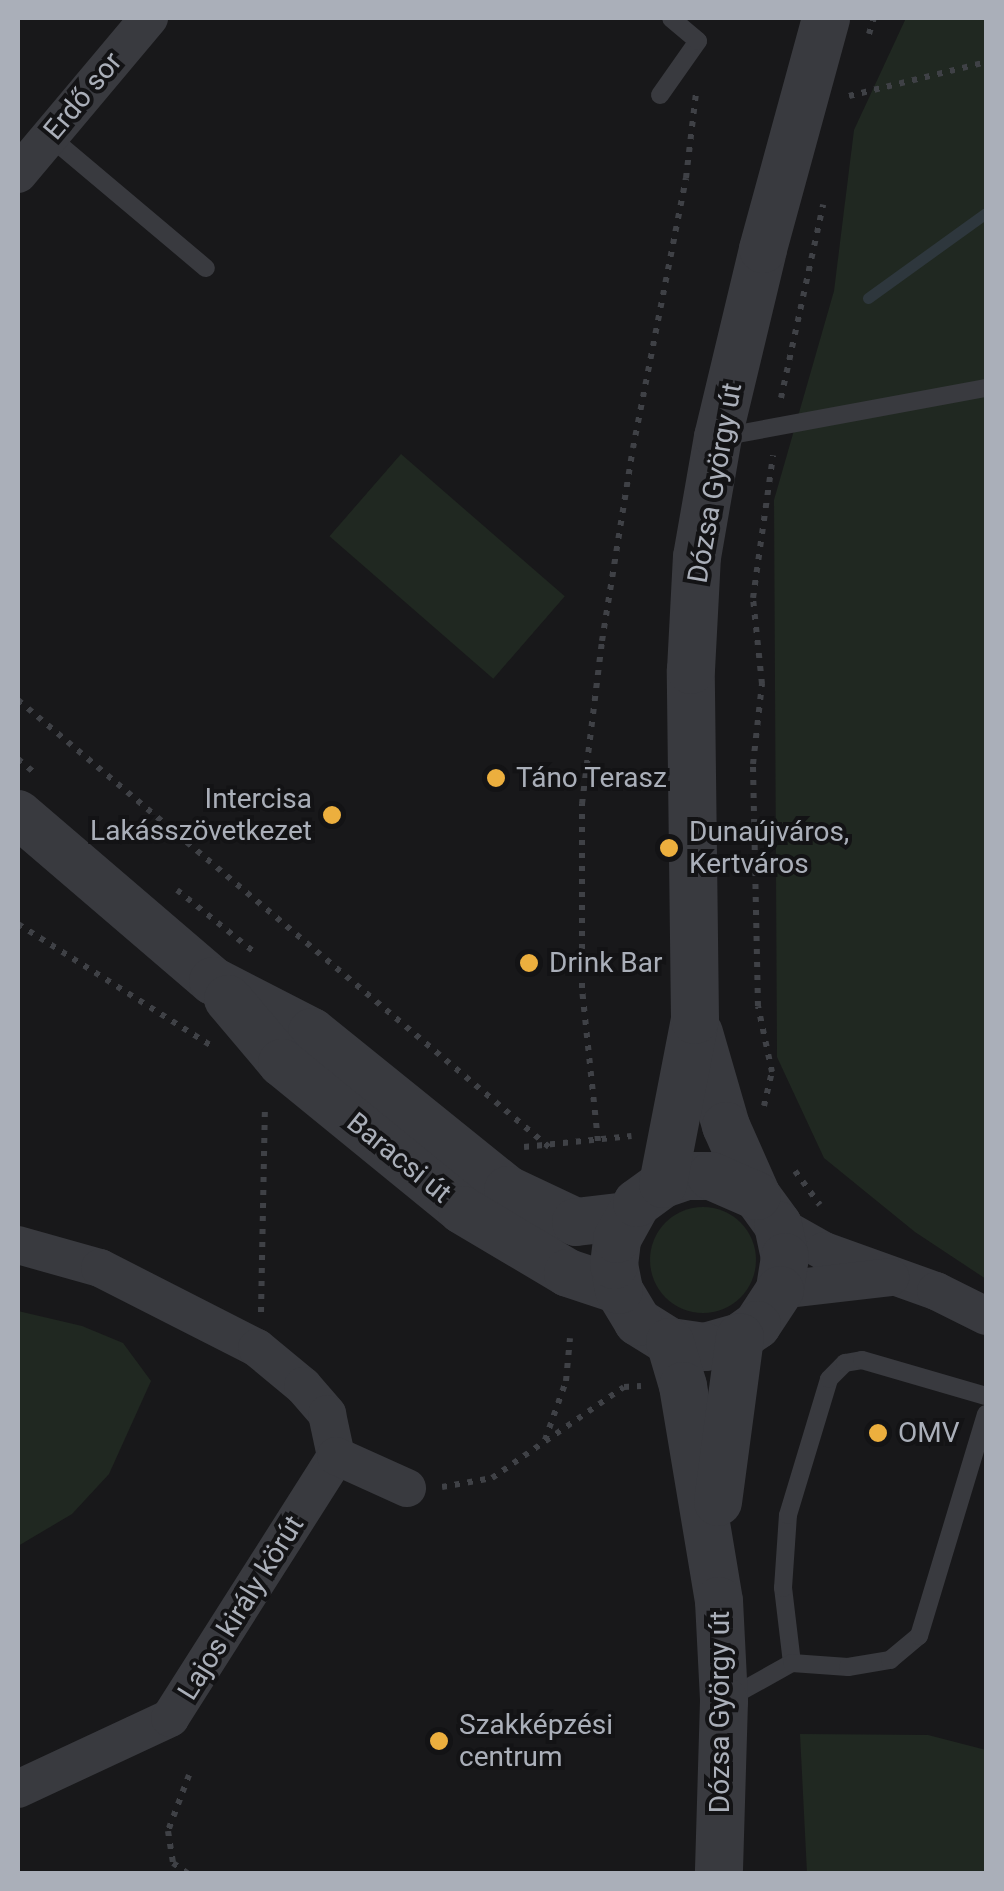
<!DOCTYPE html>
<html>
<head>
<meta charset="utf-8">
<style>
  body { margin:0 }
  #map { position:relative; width:1004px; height:1891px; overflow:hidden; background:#18181a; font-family:Roboto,sans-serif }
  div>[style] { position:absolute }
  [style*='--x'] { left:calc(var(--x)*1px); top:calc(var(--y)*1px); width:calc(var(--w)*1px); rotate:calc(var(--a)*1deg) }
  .green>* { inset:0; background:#202821; transform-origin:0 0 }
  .round { border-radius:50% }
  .stream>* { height:11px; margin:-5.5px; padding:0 5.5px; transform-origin:5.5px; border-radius:5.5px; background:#2e373d }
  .path>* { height:6px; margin-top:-3px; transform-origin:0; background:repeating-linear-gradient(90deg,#3f4146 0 5px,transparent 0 13px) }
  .service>* { height:18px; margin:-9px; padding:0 9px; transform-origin:9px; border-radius:9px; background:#393a3f }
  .minor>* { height:38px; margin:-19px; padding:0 19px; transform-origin:19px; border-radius:19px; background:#393a3f }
  .tertiary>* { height:48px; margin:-24px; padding:0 24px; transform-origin:24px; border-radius:24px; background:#393a3f }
  .dots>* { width:28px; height:28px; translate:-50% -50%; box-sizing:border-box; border:5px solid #131315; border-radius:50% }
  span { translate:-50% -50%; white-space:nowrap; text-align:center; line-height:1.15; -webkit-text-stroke:8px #131315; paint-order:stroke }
  .street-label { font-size:28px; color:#aaafb9 }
  .poi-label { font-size:28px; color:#aaafb9 }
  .left { translate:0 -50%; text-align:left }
  .right { translate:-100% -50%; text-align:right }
  .frame { position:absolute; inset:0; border:20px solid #aaafb9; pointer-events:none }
</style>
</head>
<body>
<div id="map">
  <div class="green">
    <div style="clip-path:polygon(906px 18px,986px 18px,986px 1279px,915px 1232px,824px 1158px,777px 1057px,774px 500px,834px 291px,854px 130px)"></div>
    <div style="left:401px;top:454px;width:217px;height:109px;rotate:41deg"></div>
    <div class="round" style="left:650px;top:1207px;width:106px;height:106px"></div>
    <div style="clip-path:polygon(18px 1311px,82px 1326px,123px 1343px,151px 1381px,109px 1474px,72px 1514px,18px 1546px)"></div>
    <div style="clip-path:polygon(800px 1734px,928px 1735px,986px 1750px,986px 1873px,807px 1873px)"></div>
  </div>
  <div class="stream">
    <div style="--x:868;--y:298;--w:145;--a:-35.8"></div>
  </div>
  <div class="path">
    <div style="--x:869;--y:34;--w:17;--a:-73"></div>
    <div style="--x:849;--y:96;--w:141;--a:-13.9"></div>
    <div style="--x:781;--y:398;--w:198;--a:-77.7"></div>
    <div style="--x:18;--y:700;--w:694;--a:40.09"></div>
    <div style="--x:18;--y:759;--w:23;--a:40"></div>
    <div style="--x:177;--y:890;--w:97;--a:38.8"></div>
    <div style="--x:18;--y:924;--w:227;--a:32.2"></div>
    <div style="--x:764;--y:1106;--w:35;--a:-77"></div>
    <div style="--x:772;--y:1072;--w:67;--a:-102"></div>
    <div style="--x:758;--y:1006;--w:242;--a:-91.2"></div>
    <div style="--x:753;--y:764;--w:81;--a:-83.6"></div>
    <div style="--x:762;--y:684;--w:86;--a:-96"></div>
    <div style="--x:753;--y:598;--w:144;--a:-82"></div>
    <div style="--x:598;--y:1141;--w:154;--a:-96"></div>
    <div style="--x:582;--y:988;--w:184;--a:-90"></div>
    <div style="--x:582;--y:804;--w:164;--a:-83"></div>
    <div style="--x:602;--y:641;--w:195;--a:-80.9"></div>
    <div style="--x:633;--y:448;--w:275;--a:-78.9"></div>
    <div style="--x:686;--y:178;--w:86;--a:-83.3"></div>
    <div style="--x:524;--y:1147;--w:108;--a:-5.9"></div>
    <div style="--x:795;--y:1171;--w:42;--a:53.7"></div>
    <div style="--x:261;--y:1312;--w:207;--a:-88.9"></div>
    <div style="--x:545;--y:1440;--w:63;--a:-70.4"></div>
    <div style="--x:566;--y:1381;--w:43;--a:-84.7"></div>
    <div style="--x:442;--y:1487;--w:51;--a:-10.2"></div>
    <div style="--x:492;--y:1478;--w:160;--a:-34.6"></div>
    <div style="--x:624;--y:1387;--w:17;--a:-3"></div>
    <div style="--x:189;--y:1775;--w:60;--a:110.6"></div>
    <div style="--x:168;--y:1831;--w:32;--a:81"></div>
    <div style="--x:173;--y:1863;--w:19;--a:35"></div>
  </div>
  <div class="service">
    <div style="--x:660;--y:95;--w:66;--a:-54.9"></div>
    <div style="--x:698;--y:41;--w:35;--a:-140"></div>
    <div style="--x:49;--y:136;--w:205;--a:40.1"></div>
    <div style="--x:721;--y:437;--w:269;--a:-10.5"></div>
    <div style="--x:792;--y:1663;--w:76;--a:-96.8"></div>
    <div style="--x:783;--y:1588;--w:73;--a:-86.1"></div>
    <div style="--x:788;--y:1515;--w:142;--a:-73.2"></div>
    <div style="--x:829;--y:1379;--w:23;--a:-45"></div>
    <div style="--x:845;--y:1363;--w:17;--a:-10"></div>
    <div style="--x:862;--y:1360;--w:129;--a:16.2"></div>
    <div style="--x:729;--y:1698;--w:72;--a:-29.1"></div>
    <div style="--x:792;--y:1663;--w:56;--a:4.1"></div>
    <div style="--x:848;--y:1667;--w:43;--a:-9.5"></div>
    <div style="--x:890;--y:1660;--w:38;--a:-40"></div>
    <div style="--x:919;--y:1636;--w:232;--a:-73.2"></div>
  </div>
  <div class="minor">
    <div style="--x:18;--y:174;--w:204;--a:-50"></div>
    <div style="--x:778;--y:1225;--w:53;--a:29.5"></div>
    <div style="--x:824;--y:1251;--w:119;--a:19.7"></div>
    <div style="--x:936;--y:1291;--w:56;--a:26.6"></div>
    <div style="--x:18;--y:1245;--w:85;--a:15.7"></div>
    <div style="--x:100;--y:1268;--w:176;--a:27"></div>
    <div style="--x:257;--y:1348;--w:60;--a:39.6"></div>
    <div style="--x:303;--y:1386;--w:37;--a:49"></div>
    <div style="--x:327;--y:1414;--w:43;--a:77.9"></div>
    <div style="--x:780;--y:1290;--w:111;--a:-6.7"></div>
    <div style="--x:18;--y:1789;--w:168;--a:-25"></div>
    <div style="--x:170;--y:1718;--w:310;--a:-57.6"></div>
    <div style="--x:336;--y:1456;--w:78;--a:24.3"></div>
  </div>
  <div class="tertiary">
    <div style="--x:18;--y:814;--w:257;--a:40.6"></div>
    <div style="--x:213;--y:981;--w:111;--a:27.3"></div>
    <div style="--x:312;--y:1032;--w:252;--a:38.9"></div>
    <div style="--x:508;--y:1190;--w:75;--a:25.2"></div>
    <div style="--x:576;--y:1222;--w:51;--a:-6.7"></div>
    <div style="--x:228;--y:999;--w:84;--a:49.8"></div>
    <div style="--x:282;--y:1063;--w:232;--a:39.2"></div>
    <div style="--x:462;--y:1210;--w:123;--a:30.7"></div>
    <div style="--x:568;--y:1273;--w:54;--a:18.4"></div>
    <div style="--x:699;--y:1033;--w:97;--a:73.8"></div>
    <div style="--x:726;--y:1126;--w:77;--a:66.1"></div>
    <div style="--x:757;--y:1196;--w:36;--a:54"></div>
    <div style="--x:778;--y:1225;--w:33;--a:78"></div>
    <div style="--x:785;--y:1257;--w:33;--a:99"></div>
    <div style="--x:780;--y:1290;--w:42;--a:123.3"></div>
    <div style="--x:757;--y:1325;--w:21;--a:145"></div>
    <div style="--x:740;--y:1337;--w:36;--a:164"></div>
    <div style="--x:705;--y:1347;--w:35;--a:-172"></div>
    <div style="--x:670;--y:1342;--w:38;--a:-148"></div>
    <div style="--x:638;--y:1322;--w:37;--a:-121"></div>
    <div style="--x:619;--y:1290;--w:25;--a:-101"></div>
    <div style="--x:614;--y:1265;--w:26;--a:-83"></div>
    <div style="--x:617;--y:1239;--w:41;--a:-60.9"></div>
    <div style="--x:637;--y:1203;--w:32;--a:-36"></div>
    <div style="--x:663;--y:1184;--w:24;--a:-19"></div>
    <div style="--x:686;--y:1176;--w:25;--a:0"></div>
    <div style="--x:711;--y:1176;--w:50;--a:23.5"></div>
    <div style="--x:663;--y:1184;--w:167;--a:-79"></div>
    <div style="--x:695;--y:1020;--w:350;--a:-90.7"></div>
    <div style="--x:691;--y:670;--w:113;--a:-87"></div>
    <div style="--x:697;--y:557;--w:122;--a:-80.1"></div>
    <div style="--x:718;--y:437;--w:193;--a:-76.5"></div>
    <div style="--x:763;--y:249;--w:239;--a:-74.7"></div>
    <div style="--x:670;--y:1342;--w:46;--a:73.5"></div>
    <div style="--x:683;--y:1386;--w:218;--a:80.5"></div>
    <div style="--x:719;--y:1601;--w:100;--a:87.1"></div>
    <div style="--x:724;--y:1701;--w:173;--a:91.7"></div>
    <div style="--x:718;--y:1502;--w:166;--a:-82.4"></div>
  </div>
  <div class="dots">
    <div style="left:496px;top:778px;background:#ecaf3e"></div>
    <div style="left:332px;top:815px;background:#ecaf3e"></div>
    <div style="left:669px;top:848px;background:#ecaf3e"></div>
    <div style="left:529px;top:963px;background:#ecaf3e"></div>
    <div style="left:878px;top:1433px;background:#ecaf3e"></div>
    <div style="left:439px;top:1741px;background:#ecaf3e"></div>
  </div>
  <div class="street-label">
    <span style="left:83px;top:96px;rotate:-50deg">Erdő sor</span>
    <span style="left:715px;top:483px;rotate:-80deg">Dózsa György út</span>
    <span style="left:399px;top:1158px;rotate:39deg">Baracsi út</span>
    <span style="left:241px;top:1608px;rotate:-58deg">Lajos király körút</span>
    <span style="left:720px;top:1712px;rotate:-90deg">Dózsa György út</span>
  </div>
  <div class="poi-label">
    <span class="left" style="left:516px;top:778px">Táno Terasz</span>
    <span class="right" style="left:312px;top:815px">Intercisa<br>Lakásszövetkezet</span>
    <span class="left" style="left:689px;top:848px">Dunaújváros,<br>Kertváros</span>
    <span class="left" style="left:549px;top:963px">Drink Bar</span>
    <span class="left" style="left:898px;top:1433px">OMV</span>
    <span class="left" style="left:459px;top:1741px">Szakképzési<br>centrum</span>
  </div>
  <div class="frame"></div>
</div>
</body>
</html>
